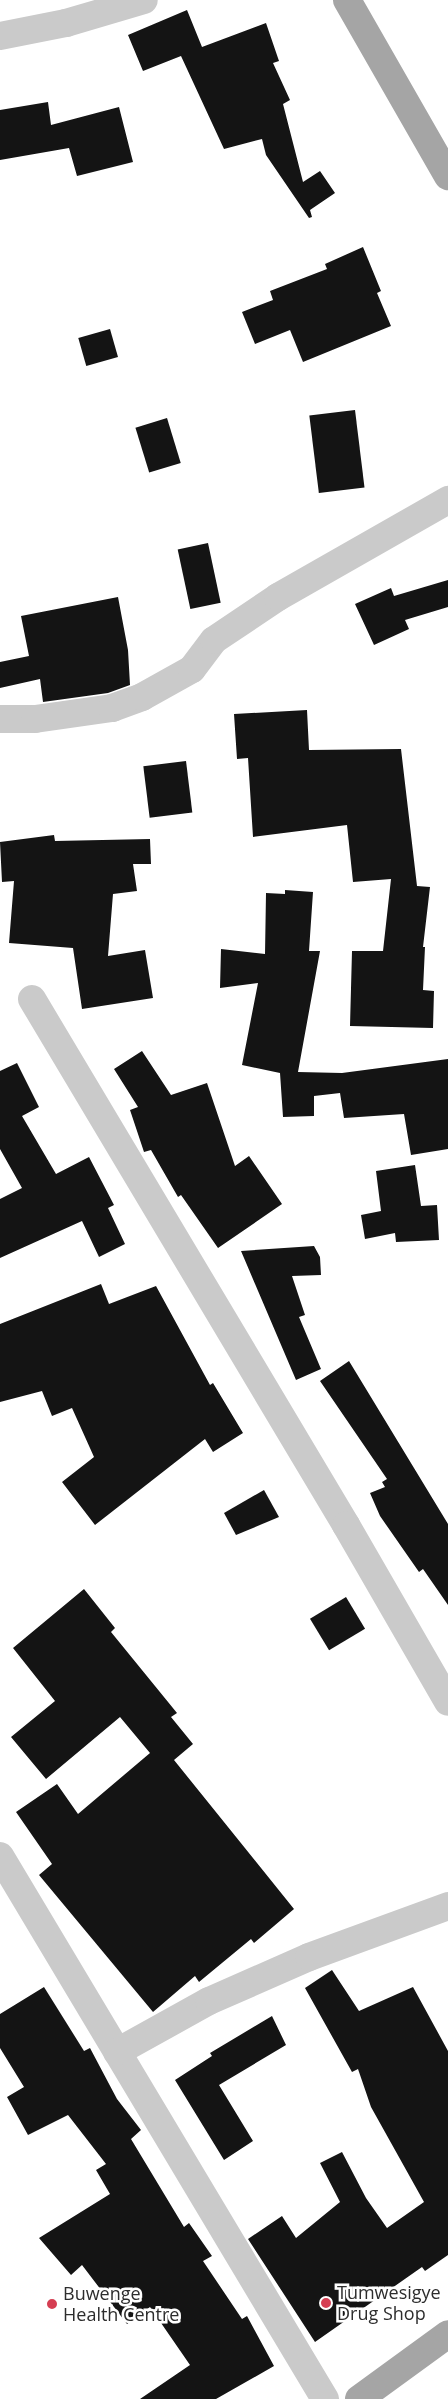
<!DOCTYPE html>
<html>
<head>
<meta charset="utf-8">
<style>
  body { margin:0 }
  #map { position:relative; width:448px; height:2399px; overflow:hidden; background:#fff; font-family:"Open Sans",sans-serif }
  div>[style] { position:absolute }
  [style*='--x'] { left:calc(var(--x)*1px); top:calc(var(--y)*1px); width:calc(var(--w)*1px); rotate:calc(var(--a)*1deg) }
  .building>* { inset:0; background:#141414; transform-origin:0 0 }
  .minor>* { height:28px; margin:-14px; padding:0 14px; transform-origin:14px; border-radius:14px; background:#cacaca }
  .major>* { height:28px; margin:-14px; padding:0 14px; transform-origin:14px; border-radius:14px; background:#a5a5a5 }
  .dots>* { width:14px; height:14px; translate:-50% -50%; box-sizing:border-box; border:2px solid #fff; border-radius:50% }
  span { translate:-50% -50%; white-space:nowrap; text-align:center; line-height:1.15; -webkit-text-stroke:5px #fff; paint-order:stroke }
  .poi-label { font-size:18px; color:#2d2d2d }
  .left { translate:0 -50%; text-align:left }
</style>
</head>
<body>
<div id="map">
  <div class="building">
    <div style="clip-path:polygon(187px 10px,202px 47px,266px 23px,279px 61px,273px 63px,290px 100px,283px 104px,303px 182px,320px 171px,335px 193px,310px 210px,312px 217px,309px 218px,266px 155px,262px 139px,224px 149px,181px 56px,143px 71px,128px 35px)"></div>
    <div style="clip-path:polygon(48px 102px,51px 125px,119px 107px,133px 162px,77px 176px,69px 148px,0 160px,0 110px)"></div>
    <div style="clip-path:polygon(363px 247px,381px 291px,377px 293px,391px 326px,303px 362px,290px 330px,255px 344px,242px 312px,273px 300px,270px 291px,327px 269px,325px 264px)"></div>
    <div style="left:110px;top:329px;width:29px;height:33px;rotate:74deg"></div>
    <div style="left:355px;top:410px;width:78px;height:46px;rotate:83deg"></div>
    <div style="left:167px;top:418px;width:47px;height:33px;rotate:73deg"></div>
    <div style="left:208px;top:543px;width:61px;height:31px;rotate:78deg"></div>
    <div style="clip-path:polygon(448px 580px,448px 607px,405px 620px,409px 629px,374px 645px,355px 604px,391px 588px,394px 596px)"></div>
    <div style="clip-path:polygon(118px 597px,128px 650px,130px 685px,108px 693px,43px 702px,40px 679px,0 688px,0 662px,29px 656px,21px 616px)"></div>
    <div style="clip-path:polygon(307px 710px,309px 750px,401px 749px,417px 886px,430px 887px,423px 947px,425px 947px,423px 990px,434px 991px,433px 1028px,350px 1026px,352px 951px,383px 951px,391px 879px,353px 882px,347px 825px,253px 837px,248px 758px,237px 759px,234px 714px)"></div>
    <div style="left:186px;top:761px;width:52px;height:43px;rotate:83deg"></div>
    <div style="clip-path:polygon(54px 835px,55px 841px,150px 839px,151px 864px,133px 864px,137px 891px,113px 894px,108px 956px,145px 950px,153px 998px,82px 1009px,73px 948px,9px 943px,14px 881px,2px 882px,0 842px)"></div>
    <div style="clip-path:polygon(285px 890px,313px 892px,309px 951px,320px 951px,298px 1072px,342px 1073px,448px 1059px,448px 1149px,411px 1155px,404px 1114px,344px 1118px,340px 1093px,314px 1096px,314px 1116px,283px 1117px,280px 1073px,242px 1065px,258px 983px,220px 988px,221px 949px,265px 954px,266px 893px,285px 894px)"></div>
    <div style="clip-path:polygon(142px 1051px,171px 1095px,207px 1083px,235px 1166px,249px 1156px,282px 1204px,218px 1248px,181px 1195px,178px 1197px,151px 1150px,144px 1152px,130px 1110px,138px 1107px,114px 1069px)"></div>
    <div style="clip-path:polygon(17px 1063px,39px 1107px,22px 1116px,56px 1174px,89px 1157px,114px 1205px,108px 1208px,125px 1244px,99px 1257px,82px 1221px,0 1258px,0 1199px,22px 1188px,0 1149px,0 1071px)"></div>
    <div style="clip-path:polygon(415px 1165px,421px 1206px,437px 1205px,439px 1240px,396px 1242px,395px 1233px,365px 1239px,361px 1215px,381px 1211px,376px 1171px)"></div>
    <div style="clip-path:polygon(314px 1246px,320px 1257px,321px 1275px,292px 1276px,305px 1315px,299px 1317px,321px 1369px,296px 1380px,241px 1251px)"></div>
    <div style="clip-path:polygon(101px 1284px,109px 1304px,156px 1286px,210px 1385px,213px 1383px,243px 1433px,213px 1452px,205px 1439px,95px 1525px,62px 1482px,94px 1457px,72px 1408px,52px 1416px,42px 1391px,0 1402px,0 1324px)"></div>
    <div style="clip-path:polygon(349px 1361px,448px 1524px,448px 1605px,423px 1569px,419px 1572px,380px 1516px,370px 1493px,385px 1487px,382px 1482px,387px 1479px,320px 1381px)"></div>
    <div style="clip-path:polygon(264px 1490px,279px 1517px,236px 1535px,224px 1513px)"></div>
    <div style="clip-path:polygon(84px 1589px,115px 1628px,111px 1632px,177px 1713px,171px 1717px,193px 1744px,174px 1760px,294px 1909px,254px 1943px,251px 1939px,199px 1982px,195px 1976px,153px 2012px,39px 1875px,52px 1864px,16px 1812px,57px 1784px,78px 1814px,150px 1753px,120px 1717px,46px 1779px,11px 1737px,55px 1701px,13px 1648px)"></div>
    <div style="left:346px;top:1597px;width:37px;height:42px;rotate:59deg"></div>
    <div style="clip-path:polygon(332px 1970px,359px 2011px,413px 1987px,448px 2051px,448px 2255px,425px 2271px,422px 2267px,315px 2342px,248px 2239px,282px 2216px,296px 2238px,340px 2202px,320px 2163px,342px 2152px,366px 2198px,387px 2228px,424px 2202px,371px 2107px,358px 2069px,352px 2072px,305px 1988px)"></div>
    <div style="clip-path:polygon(44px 1987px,84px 2051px,90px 2048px,117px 2099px,141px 2130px,131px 2139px,184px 2227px,189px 2223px,212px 2256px,203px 2261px,242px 2319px,247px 2316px,274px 2366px,216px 2399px,140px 2399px,190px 2365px,150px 2307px,127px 2324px,82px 2265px,71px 2275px,39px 2238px,110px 2194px,96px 2170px,106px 2164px,68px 2115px,28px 2135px,7px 2097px,24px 2087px,0 2048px,0 2014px)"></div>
    <div style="clip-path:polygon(272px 2016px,286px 2045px,219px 2085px,253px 2141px,224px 2160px,175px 2080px,212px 2056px,210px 2053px)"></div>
  </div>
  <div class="minor">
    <div style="--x:0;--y:36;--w:67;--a:-11.1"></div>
    <div style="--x:66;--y:23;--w:81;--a:-16.4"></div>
    <div style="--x:0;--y:719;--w:35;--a:0"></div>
    <div style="--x:35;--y:719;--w:78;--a:-8.1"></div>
    <div style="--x:112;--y:708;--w:32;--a:-20"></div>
    <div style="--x:142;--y:697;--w:57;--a:-29.2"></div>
    <div style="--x:192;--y:669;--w:36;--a:-53"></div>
    <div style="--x:214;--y:640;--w:77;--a:-33.9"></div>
    <div style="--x:278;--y:597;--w:196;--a:-29.7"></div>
    <div style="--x:32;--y:999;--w:613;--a:59.16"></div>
    <div style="--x:346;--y:1525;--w:204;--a:60"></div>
    <div style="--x:0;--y:1856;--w:633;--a:59.1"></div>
    <div style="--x:117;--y:2052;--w:105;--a:-29"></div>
    <div style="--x:209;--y:2001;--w:109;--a:-23.7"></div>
    <div style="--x:309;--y:1957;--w:148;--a:-20.1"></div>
  </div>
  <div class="major">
    <div style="--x:347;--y:0;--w:203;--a:60.2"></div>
    <div style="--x:359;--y:2399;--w:110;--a:-36.1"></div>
  </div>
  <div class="dots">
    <div style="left:326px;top:2303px;background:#d53e52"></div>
    <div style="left:52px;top:2304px;background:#d53e52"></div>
  </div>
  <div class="poi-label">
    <span class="left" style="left:337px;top:2303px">Tumwesigye<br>Drug Shop</span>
    <span class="left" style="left:63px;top:2304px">Buwenge<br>Health Centre</span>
  </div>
</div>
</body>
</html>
